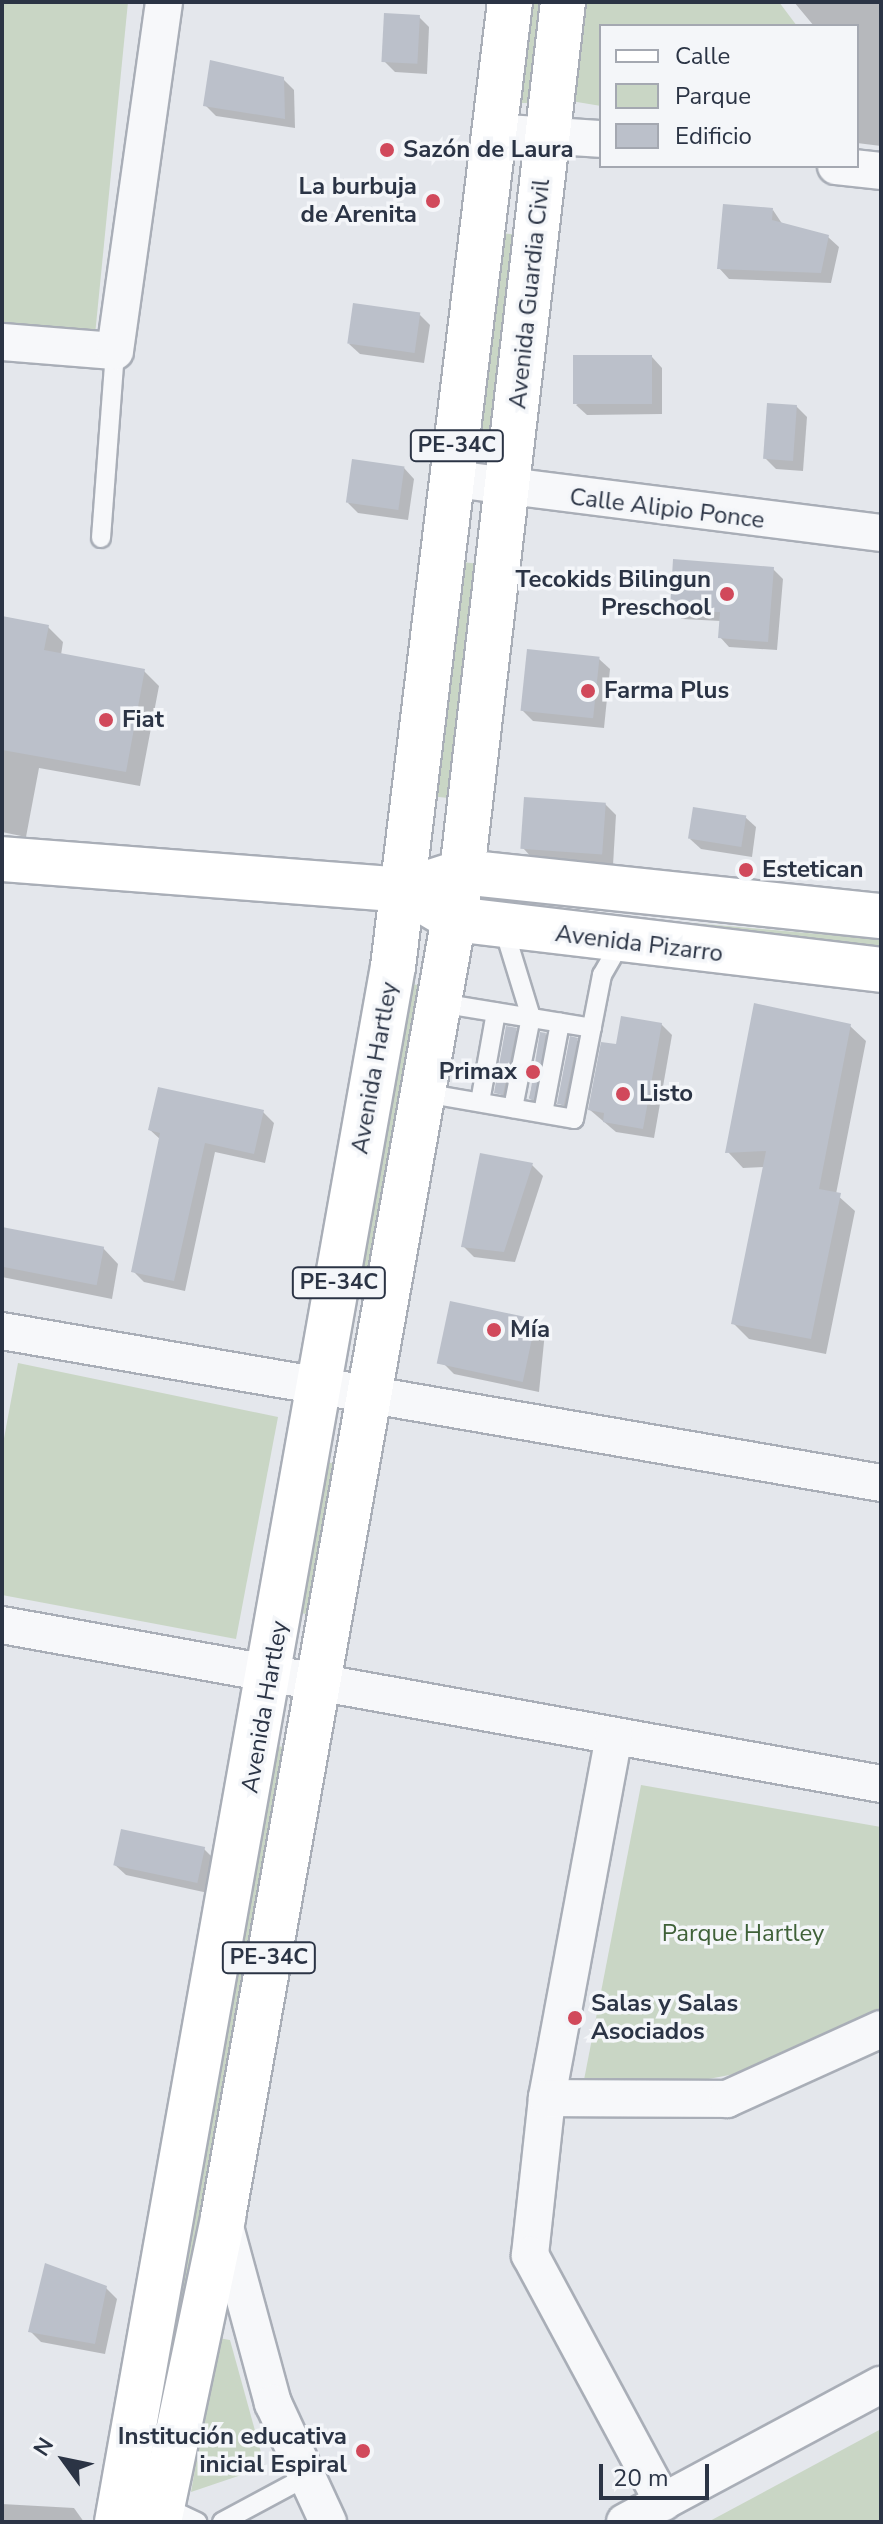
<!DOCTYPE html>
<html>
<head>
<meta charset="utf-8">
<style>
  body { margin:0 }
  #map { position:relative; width:883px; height:2524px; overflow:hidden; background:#e4e7ec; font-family:"Nunito Sans",sans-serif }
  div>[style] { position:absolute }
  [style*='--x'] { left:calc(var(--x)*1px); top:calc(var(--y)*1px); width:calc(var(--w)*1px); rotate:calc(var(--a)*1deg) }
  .green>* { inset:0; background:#c9d6c5; transform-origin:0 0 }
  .shadow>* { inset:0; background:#0003 }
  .building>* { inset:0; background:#bbc0ca; transform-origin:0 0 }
  .roads { filter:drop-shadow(2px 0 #a9aeb7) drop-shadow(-2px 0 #a9aeb7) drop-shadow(0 2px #a9aeb7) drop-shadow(0 -2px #a9aeb7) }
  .lane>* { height:18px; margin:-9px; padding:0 9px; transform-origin:9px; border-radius:9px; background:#f7f8fa }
  .street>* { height:36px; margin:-18px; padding:0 18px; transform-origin:18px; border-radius:18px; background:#f7f8fa }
  .secondary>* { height:44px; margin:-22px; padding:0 22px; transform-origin:22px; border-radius:22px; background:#fff }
  .primary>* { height:44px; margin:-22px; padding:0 22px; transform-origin:22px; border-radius:22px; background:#fff }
  .dots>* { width:22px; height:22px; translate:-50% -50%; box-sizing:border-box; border:4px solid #f4f6f9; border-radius:50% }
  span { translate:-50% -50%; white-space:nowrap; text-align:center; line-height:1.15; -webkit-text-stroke:7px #f4f6f9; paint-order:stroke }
  .shield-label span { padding:2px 6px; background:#f4f6f9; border:2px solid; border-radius:6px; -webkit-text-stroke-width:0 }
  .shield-label { font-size:22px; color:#2b3445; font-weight:700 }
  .poi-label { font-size:24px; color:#2b3445; font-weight:700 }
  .left { translate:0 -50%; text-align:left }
  .right { translate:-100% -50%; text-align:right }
  .street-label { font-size:24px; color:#2b3445 }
  .park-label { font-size:24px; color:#3f6138 }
  .frame { position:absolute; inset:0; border:4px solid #2b3445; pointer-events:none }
  .legend { position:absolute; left:599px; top:24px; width:260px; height:144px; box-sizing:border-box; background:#f4f6f9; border:2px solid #a4a8b1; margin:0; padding:10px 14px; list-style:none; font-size:24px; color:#2b3445 }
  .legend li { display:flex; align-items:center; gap:16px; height:40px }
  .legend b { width:40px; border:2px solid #a4a8b1 }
  .north { position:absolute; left:24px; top:2420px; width:80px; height:80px; -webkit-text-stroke:6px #f4f6f9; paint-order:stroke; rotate:303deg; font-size:22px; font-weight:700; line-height:32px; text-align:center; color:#2b3445 }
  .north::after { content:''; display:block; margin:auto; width:28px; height:36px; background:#2b3445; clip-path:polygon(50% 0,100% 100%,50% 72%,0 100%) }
  .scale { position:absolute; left:599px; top:2464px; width:110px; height:36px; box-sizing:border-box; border:4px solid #2b3445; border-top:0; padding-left:10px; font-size:24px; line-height:28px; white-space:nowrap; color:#2b3445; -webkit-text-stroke:6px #f4f6f9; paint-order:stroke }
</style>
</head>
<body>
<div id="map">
  <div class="green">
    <div style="clip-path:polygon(2px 2px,128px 2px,95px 335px,2px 324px)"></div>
    <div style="clip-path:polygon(526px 2px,543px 2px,532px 103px,513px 103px)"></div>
    <div style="clip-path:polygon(584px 2px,779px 2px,797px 26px,601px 26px,601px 106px,571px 101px)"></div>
    <div style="left:500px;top:233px;width:19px;height:221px;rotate:6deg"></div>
    <div style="left:461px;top:562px;width:20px;height:236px;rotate:6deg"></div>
    <div style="left:670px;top:921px;width:212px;height:14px;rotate:5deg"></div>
    <div style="left:405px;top:983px;width:19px;height:319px;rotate:9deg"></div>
    <div style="clip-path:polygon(18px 1363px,278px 1417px,236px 1639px,2px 1595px,2px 1449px)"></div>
    <div style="left:324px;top:1462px;width:15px;height:153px;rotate:8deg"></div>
    <div style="clip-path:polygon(273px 1745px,288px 1748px,184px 2302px,173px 2294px)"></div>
    <div style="clip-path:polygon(641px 1785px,881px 1827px,881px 2007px,852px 2029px,745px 2072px,672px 2086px,584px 2080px)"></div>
    <div style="clip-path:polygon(218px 2338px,230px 2340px,265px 2467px,191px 2492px)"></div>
    <div style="clip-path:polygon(881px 2429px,881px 2522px,708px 2522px)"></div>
  </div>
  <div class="shadow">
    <div style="clip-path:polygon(794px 2px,881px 2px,881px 146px,857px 143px,857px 26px,814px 26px)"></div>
    <div style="clip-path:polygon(419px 17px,429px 27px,427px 74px,395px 72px,384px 61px)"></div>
    <div style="clip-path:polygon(283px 79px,294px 90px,295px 128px,216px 116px,205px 105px)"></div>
    <div style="clip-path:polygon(773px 210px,783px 225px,828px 237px,839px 247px,831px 283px,729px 279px,719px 268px)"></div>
    <div style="clip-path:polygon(419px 314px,430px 325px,424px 363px,360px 354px,349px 344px)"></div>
    <div style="clip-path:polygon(652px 357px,662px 368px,662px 414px,587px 415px,576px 405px)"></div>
    <div style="clip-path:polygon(796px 406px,807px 417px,803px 471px,776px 469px,765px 458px)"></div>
    <div style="clip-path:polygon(404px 468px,414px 479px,408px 520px,358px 513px,348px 503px)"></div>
    <div style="clip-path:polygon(773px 569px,783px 579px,777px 650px,729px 647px,720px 637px,721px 621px,682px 619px,672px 610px)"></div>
    <div style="clip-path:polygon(2px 618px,48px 627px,63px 642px,61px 655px,144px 671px,159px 686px,140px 786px,39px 768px,26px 837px,2px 832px)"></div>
    <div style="clip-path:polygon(599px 659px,610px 669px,604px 728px,533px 721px,522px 710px)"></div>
    <div style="clip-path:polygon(605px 804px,616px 815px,613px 865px,533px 859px,523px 848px)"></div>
    <div style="clip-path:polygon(745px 817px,756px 827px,752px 857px,701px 849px,690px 839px)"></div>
    <div style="clip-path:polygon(661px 1024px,672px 1035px,654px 1138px,616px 1132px,590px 1110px,618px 1046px)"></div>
    <div style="clip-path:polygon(850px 1026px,866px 1041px,836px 1194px,855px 1211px,826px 1354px,749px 1339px,733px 1323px,764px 1167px,743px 1168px,728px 1152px)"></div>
    <div style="clip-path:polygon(516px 1030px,521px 1035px,508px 1098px,496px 1092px)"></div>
    <div style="clip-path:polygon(545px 1034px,550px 1039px,538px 1104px,529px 1098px)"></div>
    <div style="clip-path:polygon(577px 1040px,582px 1045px,569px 1109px,559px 1103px)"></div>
    <div style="clip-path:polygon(263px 1112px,274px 1123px,265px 1163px,215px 1152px,185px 1291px,144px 1282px,133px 1271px,161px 1140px,150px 1130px)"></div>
    <div style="clip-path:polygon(532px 1165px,543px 1176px,515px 1262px,474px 1257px,464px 1247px)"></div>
    <div style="clip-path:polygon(2px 1229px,103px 1248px,118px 1264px,112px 1299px,2px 1277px)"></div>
    <div style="clip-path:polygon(535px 1321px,545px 1332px,539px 1392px,454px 1374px,443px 1363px)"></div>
    <div style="clip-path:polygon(204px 1849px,215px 1860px,208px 1893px,126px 1875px,115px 1865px)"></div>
    <div style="clip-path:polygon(106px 2288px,117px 2299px,105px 2354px,41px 2342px,30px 2331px)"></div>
    <div style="clip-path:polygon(2px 2504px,74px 2508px,84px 2522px,2px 2522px)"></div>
  </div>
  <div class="building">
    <div style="left:384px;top:13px;width:36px;height:49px;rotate:3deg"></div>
    <div style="clip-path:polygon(210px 60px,284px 77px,285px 119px,203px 106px)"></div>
    <div style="clip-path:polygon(723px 204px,773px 208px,772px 220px,829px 235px,821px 273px,717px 269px)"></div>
    <div style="left:353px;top:303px;width:68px;height:41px;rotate:8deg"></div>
    <div style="left:652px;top:355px;width:49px;height:79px;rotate:90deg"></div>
    <div style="left:767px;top:403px;width:30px;height:56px;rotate:4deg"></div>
    <div style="left:352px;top:459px;width:53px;height:44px;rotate:8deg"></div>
    <div style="clip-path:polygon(673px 559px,774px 567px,768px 642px,718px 638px,720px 612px,670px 611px)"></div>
    <div style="clip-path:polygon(2px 616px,49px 625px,44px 650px,145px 669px,126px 772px,2px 750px)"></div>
    <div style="left:527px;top:649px;width:73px;height:62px;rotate:6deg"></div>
    <div style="left:524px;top:797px;width:82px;height:52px;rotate:4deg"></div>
    <div style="left:693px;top:807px;width:54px;height:32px;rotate:9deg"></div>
    <div style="clip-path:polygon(754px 1003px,851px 1024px,819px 1189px,841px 1193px,811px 1339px,731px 1324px,766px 1151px,725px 1153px)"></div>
    <div style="clip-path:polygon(621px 1016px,662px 1023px,643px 1129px,603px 1122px,604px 1113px,588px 1110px,601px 1042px,616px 1044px)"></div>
    <div style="clip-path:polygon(506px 1026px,517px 1028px,503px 1095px,494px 1093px)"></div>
    <div style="left:540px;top:1032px;width:6px;height:68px;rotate:9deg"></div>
    <div style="clip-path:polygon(570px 1036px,578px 1038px,564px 1105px,557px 1104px)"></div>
    <div style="clip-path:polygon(158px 1087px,264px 1110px,254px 1154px,205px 1143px,174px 1281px,131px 1272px,160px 1133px,148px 1130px)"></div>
    <div style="clip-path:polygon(480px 1153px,533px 1163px,504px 1252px,461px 1247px)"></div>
    <div style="left:2px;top:1227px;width:104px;height:39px;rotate:11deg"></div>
    <div style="left:450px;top:1301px;width:88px;height:64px;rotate:12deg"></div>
    <div style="left:121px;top:1829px;width:86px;height:37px;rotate:12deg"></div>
    <div style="clip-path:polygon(45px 2263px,107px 2286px,95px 2344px,28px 2332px)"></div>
  </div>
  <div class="roads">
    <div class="lane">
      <div style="--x:101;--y:538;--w:188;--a:-85.7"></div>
      <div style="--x:503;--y:926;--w:95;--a:72.9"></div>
      <div style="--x:531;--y:1017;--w:93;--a:101.2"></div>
      <div style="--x:440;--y:1003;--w:154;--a:9.3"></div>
      <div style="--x:424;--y:1093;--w:152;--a:9.8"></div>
      <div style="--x:574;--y:1119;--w:147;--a:-79"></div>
      <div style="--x:602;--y:975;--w:36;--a:-60"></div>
      <div style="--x:480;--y:1102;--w:91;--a:-79.9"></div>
      <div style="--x:543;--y:1113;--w:92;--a:-79.3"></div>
      <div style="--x:163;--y:2506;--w:38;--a:25"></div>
      <div style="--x:222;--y:2522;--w:93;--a:-28.2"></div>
    </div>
    <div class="street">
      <div style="--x:493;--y:132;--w:108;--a:3.7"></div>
      <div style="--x:836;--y:166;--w:45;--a:6.3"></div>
      <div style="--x:2;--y:342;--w:113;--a:4.6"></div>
      <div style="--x:115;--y:351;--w:352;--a:-82"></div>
      <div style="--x:454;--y:479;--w:430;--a:7.2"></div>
      <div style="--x:2;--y:1331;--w:892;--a:9.81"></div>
      <div style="--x:2;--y:1625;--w:893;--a:10.25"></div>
      <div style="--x:614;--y:1736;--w:368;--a:100.5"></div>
      <div style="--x:547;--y:2098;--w:158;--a:96.2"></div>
      <div style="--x:530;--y:2255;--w:281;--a:61.7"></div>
      <div style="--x:547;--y:2098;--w:180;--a:0.3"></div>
      <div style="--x:727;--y:2099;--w:169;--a:-24.4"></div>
      <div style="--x:224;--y:2223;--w:187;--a:74.8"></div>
      <div style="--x:273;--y:2403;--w:131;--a:65.2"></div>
      <div style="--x:625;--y:2522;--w:290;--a:-28.2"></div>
    </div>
    <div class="secondary">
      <div style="--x:2;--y:859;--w:404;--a:4.4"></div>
      <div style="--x:405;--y:890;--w:57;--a:30.6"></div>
      <div style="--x:454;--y:919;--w:430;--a:6.8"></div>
      <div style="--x:428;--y:883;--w:36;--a:-18"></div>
      <div style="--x:462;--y:872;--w:421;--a:6"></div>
    </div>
    <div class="primary">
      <div style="--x:117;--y:2522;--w:1579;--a:-79.94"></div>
      <div style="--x:393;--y:967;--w:972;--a:-83.09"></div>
      <div style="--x:159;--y:2522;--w:312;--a:-78.1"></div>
      <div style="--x:223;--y:2217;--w:1366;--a:-79.92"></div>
      <div style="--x:462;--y:872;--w:876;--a:-83.38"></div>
    </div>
  </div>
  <div class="dots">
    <div style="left:387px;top:150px;background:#d1495b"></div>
    <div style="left:433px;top:201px;background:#d1495b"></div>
    <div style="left:727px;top:594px;background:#d1495b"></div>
    <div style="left:588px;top:691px;background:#d1495b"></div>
    <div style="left:106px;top:720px;background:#d1495b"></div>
    <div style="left:746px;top:870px;background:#d1495b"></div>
    <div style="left:533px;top:1072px;background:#d1495b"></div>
    <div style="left:623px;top:1094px;background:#d1495b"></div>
    <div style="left:494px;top:1330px;background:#d1495b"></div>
    <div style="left:575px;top:2018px;background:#d1495b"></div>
    <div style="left:363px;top:2451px;background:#d1495b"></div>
  </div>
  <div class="shield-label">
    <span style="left:457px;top:446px">PE-34C</span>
    <span style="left:339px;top:1283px">PE-34C</span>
    <span style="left:269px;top:1958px">PE-34C</span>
  </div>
  <div class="poi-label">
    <span class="left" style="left:403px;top:150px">Sazón de Laura</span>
    <span class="right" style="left:417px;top:201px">La burbuja<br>de Arenita</span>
    <span class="right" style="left:711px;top:594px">Tecokids Bilingun<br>Preschool</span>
    <span class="left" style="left:604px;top:691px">Farma Plus</span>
    <span class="left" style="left:122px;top:720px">Fiat</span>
    <span class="left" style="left:762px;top:870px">Estetican</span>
    <span class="right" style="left:517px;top:1072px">Primax</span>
    <span class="left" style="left:639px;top:1094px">Listo</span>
    <span class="left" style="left:510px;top:1330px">Mía</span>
    <span class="left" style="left:591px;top:2018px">Salas y Salas<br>Asociados</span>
    <span class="right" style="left:347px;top:2451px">Institución educativa<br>inicial Espiral</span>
  </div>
  <div class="street-label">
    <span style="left:530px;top:294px;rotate:-84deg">Avenida Guardia Civil</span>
    <span style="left:667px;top:509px;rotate:7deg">Calle Alipio Ponce</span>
    <span style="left:639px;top:944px;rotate:7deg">Avenida Pizarro</span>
    <span style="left:375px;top:1068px;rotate:-80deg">Avenida Hartley</span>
    <span style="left:265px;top:1707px;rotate:-80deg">Avenida Hartley</span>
  </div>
  <div class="park-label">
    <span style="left:743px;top:1934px">Parque Hartley</span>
  </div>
  <div class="frame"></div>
  <ul class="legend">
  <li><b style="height:10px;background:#fff"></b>Calle</li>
  <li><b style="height:22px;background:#c9d6c5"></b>Parque</li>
  <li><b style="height:22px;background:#bbc0ca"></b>Edificio</li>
  </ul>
  <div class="north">N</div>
  <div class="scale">20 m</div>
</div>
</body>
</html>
